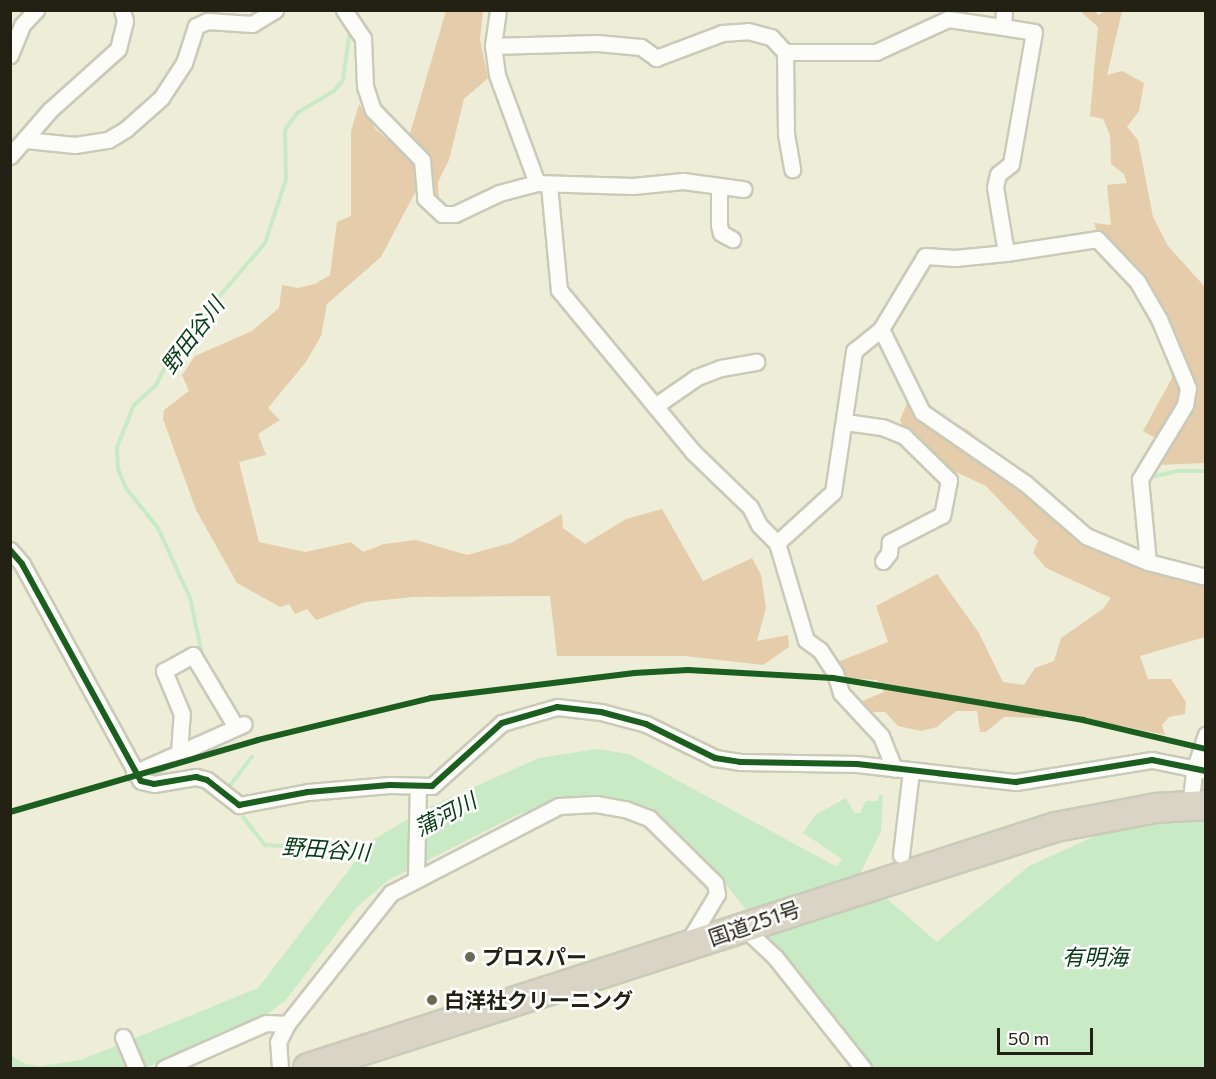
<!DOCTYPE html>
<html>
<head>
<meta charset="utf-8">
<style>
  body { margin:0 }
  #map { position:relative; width:1216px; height:1079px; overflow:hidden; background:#eeeed8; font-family:Commissioner,"Noto Sans JP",sans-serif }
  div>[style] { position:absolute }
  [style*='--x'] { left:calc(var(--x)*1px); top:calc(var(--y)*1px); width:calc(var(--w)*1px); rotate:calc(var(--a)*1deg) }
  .forest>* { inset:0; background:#e5ccaa }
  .water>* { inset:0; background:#c8eac5 }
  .stream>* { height:4px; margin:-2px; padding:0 2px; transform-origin:2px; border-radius:2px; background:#c8eac5 }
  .roads { filter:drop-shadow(2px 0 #cacab9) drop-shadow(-2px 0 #cacab9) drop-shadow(0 2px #cacab9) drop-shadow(0 -2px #cacab9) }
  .street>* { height:15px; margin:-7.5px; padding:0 7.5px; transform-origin:7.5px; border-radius:7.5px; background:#fcfcf9 }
  .highway>* { height:28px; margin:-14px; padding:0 14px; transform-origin:14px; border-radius:14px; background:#d9d4c5 }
  .cycleway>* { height:6px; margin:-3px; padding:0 3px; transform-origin:3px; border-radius:3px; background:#1b5e20 }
  .dots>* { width:16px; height:16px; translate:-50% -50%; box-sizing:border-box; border:3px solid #fff; border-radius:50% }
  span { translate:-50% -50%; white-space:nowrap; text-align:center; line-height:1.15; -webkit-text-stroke:5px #fff; paint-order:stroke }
  .street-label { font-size:21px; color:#222113 }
  .poi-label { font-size:21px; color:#222113; font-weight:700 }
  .left { translate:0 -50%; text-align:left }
  .water-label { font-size:22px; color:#053b14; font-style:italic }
  .frame { position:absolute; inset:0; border:12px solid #222113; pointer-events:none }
  .scale { position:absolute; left:997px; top:1028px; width:96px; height:27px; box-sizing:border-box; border:3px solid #222113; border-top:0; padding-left:8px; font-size:18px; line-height:21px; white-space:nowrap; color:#222113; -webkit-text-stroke:4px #fff; paint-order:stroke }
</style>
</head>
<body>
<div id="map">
  <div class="forest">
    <div style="clip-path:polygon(446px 11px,483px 11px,480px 40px,488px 78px,464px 99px,449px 160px,438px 182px,439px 208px,418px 187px,381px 257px,327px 304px,321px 336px,306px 362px,268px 408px,280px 420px,258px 434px,266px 455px,239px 462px,259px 542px,305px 552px,351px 542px,363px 552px,384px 544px,416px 540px,467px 555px,511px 543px,562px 514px,563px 528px,585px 544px,626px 519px,662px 509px,703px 581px,752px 558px,761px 575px,766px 608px,757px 641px,788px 635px,789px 647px,763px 665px,685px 656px,557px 656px,550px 596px,413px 597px,365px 602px,316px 620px,307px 609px,295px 614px,289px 604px,280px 607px,237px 583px,196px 510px,163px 419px,164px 410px,189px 391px,182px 375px,195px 356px,252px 331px,279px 308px,282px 285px,298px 288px,315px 284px,330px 275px,337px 222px,351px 216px,351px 131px,359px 104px,376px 130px,400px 149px,409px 137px)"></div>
    <div style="clip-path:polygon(1080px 11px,1095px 11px,1098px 15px,1105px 11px,1122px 11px,1107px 75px,1122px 71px,1144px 83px,1139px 111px,1127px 127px,1138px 140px,1153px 217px,1168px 246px,1205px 287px,1205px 463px,1159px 465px,1168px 445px,1143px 431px,1172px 378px,1171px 338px,1144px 277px,1097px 232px,1094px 223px,1111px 225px,1107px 185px,1127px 183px,1124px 174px,1111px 164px,1110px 135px,1103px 119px,1090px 116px,1098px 27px)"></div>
    <div style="clip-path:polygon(907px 403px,968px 430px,1083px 542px,1205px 582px,1205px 637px,1140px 656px,1148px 679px,1171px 679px,1186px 702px,1185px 714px,1169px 717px,1162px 725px,1165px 735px,1051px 711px,1043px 718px,1004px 717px,986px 732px,980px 732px,977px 711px,956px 711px,937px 727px,921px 731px,898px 726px,885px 712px,864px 712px,860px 702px,884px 692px,877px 680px,863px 679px,841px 684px,835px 663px,888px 642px,876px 606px,937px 574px,979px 633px,1003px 682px,1024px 685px,1035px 668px,1054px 661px,1061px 638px,1103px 609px,1111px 598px,1046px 568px,1033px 553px,1038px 541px,986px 486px,913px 452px,900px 420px)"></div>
  </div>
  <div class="water">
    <div style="clip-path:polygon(597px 749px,629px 754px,837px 867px,842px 859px,803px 833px,815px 815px,846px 798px,854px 813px,860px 813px,866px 801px,878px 801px,879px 795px,883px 795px,881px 831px,857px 880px,866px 902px,887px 899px,937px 942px,1029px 866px,1113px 828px,1172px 817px,1205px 816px,1205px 1068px,873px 1068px,727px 886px,662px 818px,644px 808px,601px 797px,574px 797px,519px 814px,387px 881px,356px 908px,285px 1001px,261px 1019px,145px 1068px,11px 1068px,10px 1055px,26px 1064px,40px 1066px,81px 1060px,258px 988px,371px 841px,425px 809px,539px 758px)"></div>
  </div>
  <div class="stream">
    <div style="--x:1147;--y:478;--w:32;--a:-13"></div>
    <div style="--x:1178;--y:471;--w:28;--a:0"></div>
    <div style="--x:203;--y:659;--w:62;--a:-102"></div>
    <div style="--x:190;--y:598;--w:77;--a:-114.6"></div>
    <div style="--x:158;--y:528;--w:51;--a:-128.7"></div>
    <div style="--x:126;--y:488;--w:21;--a:-113"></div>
    <div style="--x:118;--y:469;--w:22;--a:-93"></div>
    <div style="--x:117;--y:447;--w:45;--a:-68"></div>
    <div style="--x:134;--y:405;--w:30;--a:-42"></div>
    <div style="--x:156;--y:385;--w:29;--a:-63"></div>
    <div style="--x:169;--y:359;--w:35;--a:-39"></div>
    <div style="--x:196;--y:337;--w:17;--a:-80"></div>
    <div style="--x:199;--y:320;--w:101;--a:-49.4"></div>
    <div style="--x:265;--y:243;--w:67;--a:-71.8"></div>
    <div style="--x:286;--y:179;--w:49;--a:-91.2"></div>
    <div style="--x:285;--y:130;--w:21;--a:-55"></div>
    <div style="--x:297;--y:113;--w:43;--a:-30.7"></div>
    <div style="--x:334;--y:91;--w:14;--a:-51"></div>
    <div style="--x:343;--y:80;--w:51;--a:-82.2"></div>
    <div style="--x:229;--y:787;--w:38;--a:-53"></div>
    <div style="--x:1203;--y:795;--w:19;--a:-84"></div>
    <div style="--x:243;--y:817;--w:36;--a:52"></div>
    <div style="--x:265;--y:845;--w:101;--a:3.4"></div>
  </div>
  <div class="roads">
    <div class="street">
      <div style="--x:344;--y:10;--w:34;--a:56"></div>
      <div style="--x:363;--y:38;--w:48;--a:87.6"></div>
      <div style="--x:365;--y:86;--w:25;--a:72"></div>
      <div style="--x:373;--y:110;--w:70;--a:45.6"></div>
      <div style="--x:422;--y:160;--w:38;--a:85"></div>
      <div style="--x:425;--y:198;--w:23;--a:43"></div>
      <div style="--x:442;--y:214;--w:13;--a:0"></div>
      <div style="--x:455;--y:214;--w:49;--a:-25.5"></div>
      <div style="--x:499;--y:193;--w:39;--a:-15"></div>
      <div style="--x:537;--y:183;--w:96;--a:1.8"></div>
      <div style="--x:633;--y:186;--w:50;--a:-5.7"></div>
      <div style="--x:683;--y:181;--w:61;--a:7.6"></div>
      <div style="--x:498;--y:10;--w:36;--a:98"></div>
      <div style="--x:493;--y:46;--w:29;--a:82"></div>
      <div style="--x:497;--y:75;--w:115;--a:69.7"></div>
      <div style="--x:1004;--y:10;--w:17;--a:93"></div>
      <div style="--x:1003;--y:27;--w:31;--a:9"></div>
      <div style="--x:1034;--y:32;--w:134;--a:99.9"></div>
      <div style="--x:1011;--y:164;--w:16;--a:142"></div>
      <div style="--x:998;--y:174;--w:13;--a:103"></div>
      <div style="--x:995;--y:187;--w:67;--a:80.5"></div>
      <div style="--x:1006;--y:253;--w:92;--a:-8.7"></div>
      <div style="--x:1097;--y:239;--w:58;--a:46.4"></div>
      <div style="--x:1137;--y:281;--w:44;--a:59.9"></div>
      <div style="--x:1159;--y:319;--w:75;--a:67.2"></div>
      <div style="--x:1188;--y:388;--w:17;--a:100"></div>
      <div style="--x:1185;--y:405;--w:87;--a:121.3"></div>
      <div style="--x:1140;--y:479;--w:83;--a:84.5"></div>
      <div style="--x:1148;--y:562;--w:60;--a:14.5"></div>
      <div style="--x:493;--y:46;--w:104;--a:-1.7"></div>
      <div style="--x:597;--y:43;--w:44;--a:5.2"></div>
      <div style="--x:641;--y:47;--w:19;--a:36"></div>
      <div style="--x:656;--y:58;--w:71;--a:-20.7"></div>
      <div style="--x:722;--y:33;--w:26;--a:-4"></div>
      <div style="--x:748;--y:31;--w:24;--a:15"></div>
      <div style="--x:771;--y:37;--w:21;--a:47"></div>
      <div style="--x:785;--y:52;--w:82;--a:89.3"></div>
      <div style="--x:786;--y:134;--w:36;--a:80"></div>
      <div style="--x:785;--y:52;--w:91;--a:0"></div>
      <div style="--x:876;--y:52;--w:79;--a:-24.6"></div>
      <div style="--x:948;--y:19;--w:56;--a:8.3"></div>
      <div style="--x:10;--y:55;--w:32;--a:-68"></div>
      <div style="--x:22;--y:25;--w:21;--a:-47"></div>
      <div style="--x:26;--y:140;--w:49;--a:5.8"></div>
      <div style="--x:75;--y:145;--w:33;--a:-9"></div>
      <div style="--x:108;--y:140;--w:21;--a:-31"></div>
      <div style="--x:126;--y:129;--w:47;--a:-41.5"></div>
      <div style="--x:161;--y:98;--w:42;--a:-56.7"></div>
      <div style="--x:184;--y:63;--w:39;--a:-72"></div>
      <div style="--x:196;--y:26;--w:12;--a:-24"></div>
      <div style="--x:207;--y:21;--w:45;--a:3.8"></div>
      <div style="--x:252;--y:24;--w:27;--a:-31"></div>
      <div style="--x:10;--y:156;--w:61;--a:-49"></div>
      <div style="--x:50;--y:110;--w:91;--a:-41.9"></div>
      <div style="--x:118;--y:49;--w:29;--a:-76"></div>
      <div style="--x:125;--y:21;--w:11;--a:-105"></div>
      <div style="--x:549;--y:185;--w:105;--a:84.6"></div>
      <div style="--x:559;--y:290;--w:210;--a:50.4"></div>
      <div style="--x:693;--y:452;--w:79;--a:44"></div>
      <div style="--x:750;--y:507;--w:20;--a:63"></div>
      <div style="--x:759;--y:525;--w:25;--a:45"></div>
      <div style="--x:777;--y:543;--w:101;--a:73.4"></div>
      <div style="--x:806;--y:640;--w:17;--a:36"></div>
      <div style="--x:820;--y:650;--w:27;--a:57"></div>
      <div style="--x:835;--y:673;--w:21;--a:73"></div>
      <div style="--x:841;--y:693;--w:59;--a:47.1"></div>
      <div style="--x:881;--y:736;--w:35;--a:68"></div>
      <div style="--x:719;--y:186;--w:39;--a:90"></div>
      <div style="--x:719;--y:225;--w:8;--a:76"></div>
      <div style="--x:721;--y:233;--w:13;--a:29"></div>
      <div style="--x:881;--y:329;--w:93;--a:63.7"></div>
      <div style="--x:922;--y:412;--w:125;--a:34.6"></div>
      <div style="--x:1025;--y:483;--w:81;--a:41"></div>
      <div style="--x:1086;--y:536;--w:67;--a:22.8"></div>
      <div style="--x:655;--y:406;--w:51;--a:-34.6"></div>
      <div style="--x:697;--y:377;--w:26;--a:-21"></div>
      <div style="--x:721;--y:368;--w:36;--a:-10"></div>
      <div style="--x:845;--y:422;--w:37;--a:8"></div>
      <div style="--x:882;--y:427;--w:24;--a:22"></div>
      <div style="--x:904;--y:436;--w:63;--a:44.4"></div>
      <div style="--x:949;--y:480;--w:36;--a:101"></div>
      <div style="--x:942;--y:515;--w:59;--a:152.6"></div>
      <div style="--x:890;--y:542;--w:11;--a:95"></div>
      <div style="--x:889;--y:553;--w:10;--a:127"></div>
      <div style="--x:777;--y:543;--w:76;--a:-42.3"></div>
      <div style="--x:833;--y:492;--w:143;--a:-81.5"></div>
      <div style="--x:854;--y:351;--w:35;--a:-39"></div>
      <div style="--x:881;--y:329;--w:85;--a:-58.9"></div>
      <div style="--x:925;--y:256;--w:30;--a:4"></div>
      <div style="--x:955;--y:258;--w:51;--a:-5.6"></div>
      <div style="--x:10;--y:550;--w:18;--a:49"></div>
      <div style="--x:22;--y:564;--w:247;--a:61.3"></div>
      <div style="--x:141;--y:781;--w:13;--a:13"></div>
      <div style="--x:154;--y:784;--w:43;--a:-9.5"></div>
      <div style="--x:196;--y:777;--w:11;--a:15"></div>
      <div style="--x:207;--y:780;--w:41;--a:38"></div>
      <div style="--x:239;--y:805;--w:70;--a:-10.7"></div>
      <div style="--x:308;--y:792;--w:82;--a:-4.9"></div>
      <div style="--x:390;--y:785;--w:42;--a:1.4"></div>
      <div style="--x:432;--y:786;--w:94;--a:-42"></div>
      <div style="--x:502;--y:723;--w:57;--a:-16.2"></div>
      <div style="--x:557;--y:707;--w:44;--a:6.5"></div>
      <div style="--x:601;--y:712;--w:47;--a:14.9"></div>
      <div style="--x:646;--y:724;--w:77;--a:26.2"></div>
      <div style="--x:715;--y:758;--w:25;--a:9"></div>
      <div style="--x:740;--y:762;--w:117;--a:1"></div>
      <div style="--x:857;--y:764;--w:160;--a:6.5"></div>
      <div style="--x:1016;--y:782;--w:138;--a:-9.2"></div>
      <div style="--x:1152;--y:760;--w:55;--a:11.5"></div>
      <div style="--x:179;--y:753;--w:39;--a:-86"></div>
      <div style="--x:182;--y:714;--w:47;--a:-112.7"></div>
      <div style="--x:164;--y:671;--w:33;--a:-29"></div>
      <div style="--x:193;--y:655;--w:84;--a:59.2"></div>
      <div style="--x:134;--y:773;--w:120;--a:-24"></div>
      <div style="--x:1190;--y:806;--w:38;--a:-83"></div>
      <div style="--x:1195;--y:768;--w:35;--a:-72"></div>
      <div style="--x:901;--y:855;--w:85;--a:-83.2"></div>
      <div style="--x:416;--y:878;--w:92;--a:-88.8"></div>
      <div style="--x:743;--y:927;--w:44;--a:43.2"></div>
      <div style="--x:775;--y:957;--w:142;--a:51.6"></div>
      <div style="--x:123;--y:1037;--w:34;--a:67"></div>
      <div style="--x:164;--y:1068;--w:111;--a:-23.8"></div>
      <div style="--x:266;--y:1023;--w:21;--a:3"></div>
      <div style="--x:280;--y:1068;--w:26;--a:-94"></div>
      <div style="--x:278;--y:1042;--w:20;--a:-63"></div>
      <div style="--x:287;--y:1024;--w:167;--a:-51.6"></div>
      <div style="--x:391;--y:893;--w:189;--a:-27.4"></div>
      <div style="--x:559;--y:806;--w:37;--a:-3"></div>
      <div style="--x:596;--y:804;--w:29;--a:10"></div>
      <div style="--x:625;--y:809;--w:26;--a:21"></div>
      <div style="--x:649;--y:818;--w:93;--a:44.6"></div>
      <div style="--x:715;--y:883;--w:11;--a:80"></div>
      <div style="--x:717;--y:894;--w:58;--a:121"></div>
    </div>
    <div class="highway">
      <div style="--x:308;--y:1068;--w:786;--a:-17.86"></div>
      <div style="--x:1056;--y:827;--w:102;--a:-10.8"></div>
      <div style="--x:1156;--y:808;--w:50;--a:-3.4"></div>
    </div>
  </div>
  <div class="cycleway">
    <div style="--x:10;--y:550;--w:18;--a:49"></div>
    <div style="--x:22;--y:564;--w:247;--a:61.3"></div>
    <div style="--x:141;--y:781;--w:13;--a:13"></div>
    <div style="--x:154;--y:784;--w:43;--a:-9.5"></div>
    <div style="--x:196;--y:777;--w:11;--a:15"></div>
    <div style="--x:207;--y:780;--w:41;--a:38"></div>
    <div style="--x:239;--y:805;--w:70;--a:-10.7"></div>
    <div style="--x:308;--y:792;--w:82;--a:-4.9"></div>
    <div style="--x:390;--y:785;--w:42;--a:1.4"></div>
    <div style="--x:432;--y:786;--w:94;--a:-42"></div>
    <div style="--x:502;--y:723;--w:57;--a:-16.2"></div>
    <div style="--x:557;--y:707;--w:44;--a:6.5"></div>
    <div style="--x:601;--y:712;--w:47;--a:14.9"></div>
    <div style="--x:646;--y:724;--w:77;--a:26.2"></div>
    <div style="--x:715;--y:758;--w:25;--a:9"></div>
    <div style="--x:740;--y:762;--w:117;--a:1"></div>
    <div style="--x:857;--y:764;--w:160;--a:6.5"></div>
    <div style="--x:1016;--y:782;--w:138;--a:-9.2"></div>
    <div style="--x:1152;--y:760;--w:55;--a:11.5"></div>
    <div style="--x:10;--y:812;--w:258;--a:-16.2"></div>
    <div style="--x:258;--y:740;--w:178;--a:-13.6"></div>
    <div style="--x:431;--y:698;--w:205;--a:-7"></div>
    <div style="--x:634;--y:673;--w:54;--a:-3.2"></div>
    <div style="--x:688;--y:670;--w:145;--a:3.2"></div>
    <div style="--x:833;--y:678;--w:254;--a:9.5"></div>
    <div style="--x:1083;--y:720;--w:126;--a:13.3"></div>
  </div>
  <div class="dots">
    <div style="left:470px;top:957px;background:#696958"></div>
    <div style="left:432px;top:1000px;background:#696958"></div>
  </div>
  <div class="street-label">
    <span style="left:754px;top:923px;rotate:-19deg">国道251号</span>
  </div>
  <div class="poi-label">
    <span class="left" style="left:482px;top:957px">プロスパー</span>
    <span class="left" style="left:444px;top:1000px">白洋社クリーニング</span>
  </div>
  <div class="water-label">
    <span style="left:192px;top:335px;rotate:-53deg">野田谷川</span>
    <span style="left:445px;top:814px;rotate:-28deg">蒲河川</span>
    <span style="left:326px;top:849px;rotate:4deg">野田谷川</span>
    <span style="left:1095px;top:957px">有明海</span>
  </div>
  <div class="frame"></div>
  <div class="scale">50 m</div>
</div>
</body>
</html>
